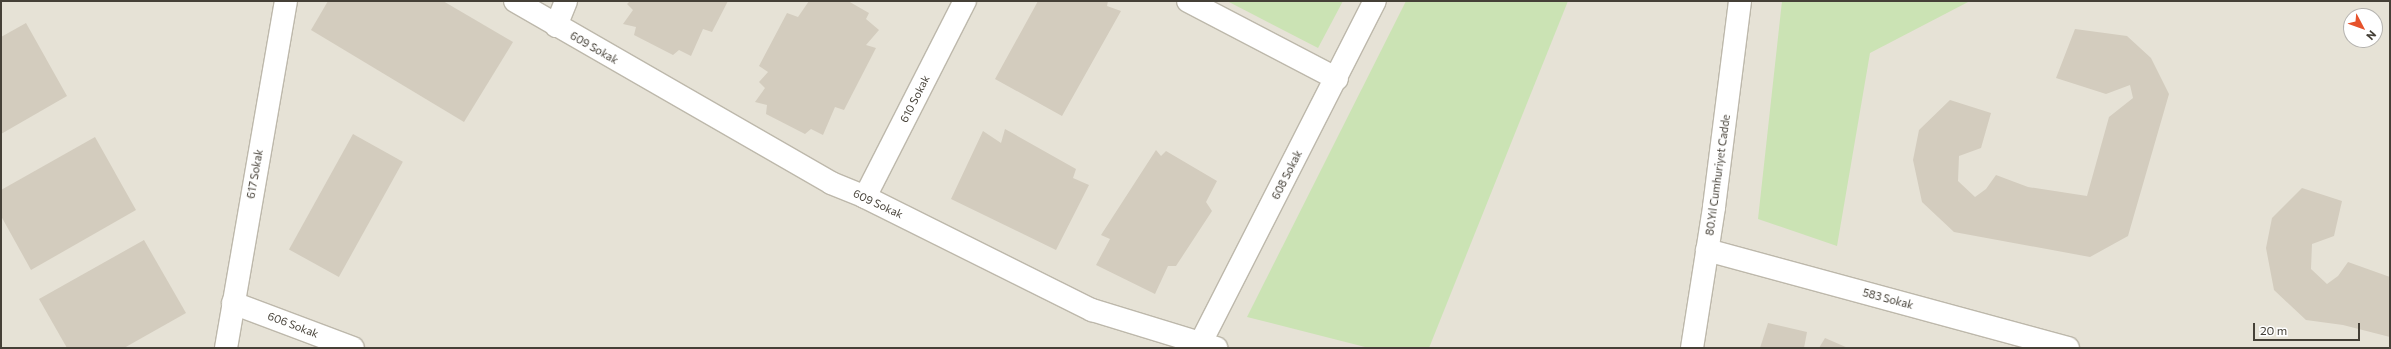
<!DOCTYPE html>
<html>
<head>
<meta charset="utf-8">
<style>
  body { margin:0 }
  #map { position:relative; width:2391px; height:349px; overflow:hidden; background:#f2f0e8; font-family:Commissioner,sans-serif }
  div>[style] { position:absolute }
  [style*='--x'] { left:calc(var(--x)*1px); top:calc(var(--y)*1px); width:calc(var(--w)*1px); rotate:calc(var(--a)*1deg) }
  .residential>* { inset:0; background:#e6e2d6 }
  .green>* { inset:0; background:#cbe3b4 }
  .building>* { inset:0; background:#d3ccbe; transform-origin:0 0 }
  .roads { filter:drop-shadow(1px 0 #bdb8ab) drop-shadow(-1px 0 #bdb8ab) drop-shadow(0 1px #bdb8ab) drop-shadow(0 -1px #bdb8ab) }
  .minor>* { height:22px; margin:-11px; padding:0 11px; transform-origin:11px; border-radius:11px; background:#fff }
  span { translate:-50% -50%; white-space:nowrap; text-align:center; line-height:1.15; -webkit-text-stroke:4px #fff; paint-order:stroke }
  .street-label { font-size:11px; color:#454037 }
  .frame { position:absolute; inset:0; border:2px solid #454037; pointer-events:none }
  .north { position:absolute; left:2343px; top:8px; width:40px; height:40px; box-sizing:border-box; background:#fff; border:1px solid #b5b3af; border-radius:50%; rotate:131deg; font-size:11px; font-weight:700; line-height:16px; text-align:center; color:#454037 }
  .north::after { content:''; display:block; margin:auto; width:14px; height:18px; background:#e6522b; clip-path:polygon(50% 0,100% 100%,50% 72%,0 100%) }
  .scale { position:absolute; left:2253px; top:323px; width:107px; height:18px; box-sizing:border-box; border:2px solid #454037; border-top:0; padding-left:5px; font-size:12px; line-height:14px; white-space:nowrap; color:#454037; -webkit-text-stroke:3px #fff; paint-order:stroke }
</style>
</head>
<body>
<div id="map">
  <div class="residential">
    <div style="clip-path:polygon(evenodd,1px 1px,2390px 1px,2390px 348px,1px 348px,1px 1px,2351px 16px,2375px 16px,2375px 40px,2351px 40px,2351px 16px)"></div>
  </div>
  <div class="green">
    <div style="clip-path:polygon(1227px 1px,1343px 1px,1318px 48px)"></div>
    <div style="clip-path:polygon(1406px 1px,1568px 1px,1429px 348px,1369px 348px,1247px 317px)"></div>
    <div style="clip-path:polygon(1782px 1px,1970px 1px,1870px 53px,1837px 246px,1758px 219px)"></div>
  </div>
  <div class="building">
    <div style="clip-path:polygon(328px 1px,443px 1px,513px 42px,464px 122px,311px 30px)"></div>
    <div style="clip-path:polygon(630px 1px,728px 1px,712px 32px,703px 29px,691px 56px,679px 50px,673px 55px,634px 35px,636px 27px,623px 24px,633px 10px,627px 4px)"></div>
    <div style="clip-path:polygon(809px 1px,848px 1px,869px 13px,866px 19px,879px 30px,866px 45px,876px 48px,844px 110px,835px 107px,823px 135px,811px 129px,805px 134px,766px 114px,767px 105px,755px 102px,765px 88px,759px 82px,768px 72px,759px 66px,787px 13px,798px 17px)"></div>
    <div style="clip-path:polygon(1038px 1px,1108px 1px,1107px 6px,1121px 11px,1062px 116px,995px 79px)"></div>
    <div style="clip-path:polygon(26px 23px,67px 96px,1px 134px,1px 37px)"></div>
    <div style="clip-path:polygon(2075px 29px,2127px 36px,2151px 58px,2169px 94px,2128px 236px,2090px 257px,1954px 232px,1922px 202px,1913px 160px,1919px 130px,1950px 100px,1991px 113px,1981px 148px,1959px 156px,1958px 181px,1975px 197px,1986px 189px,1996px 175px,2028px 187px,2087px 196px,2109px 117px,2133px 98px,2130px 85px,2106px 94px,2056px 78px)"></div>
    <div style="clip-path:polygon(1005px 129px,1076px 169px,1073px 178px,1089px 185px,1056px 250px,951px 199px,983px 131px,1001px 143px)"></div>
    <div style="left:353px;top:134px;width:57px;height:132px;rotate:29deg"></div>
    <div style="clip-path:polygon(95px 137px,136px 210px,31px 270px,1px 216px,1px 190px)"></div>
    <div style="clip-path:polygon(1156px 150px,1161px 156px,1166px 151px,1217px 181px,1206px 202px,1212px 211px,1176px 266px,1168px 266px,1155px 294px,1096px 265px,1110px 239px,1101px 235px)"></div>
    <div style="clip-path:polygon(2302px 188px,2342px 201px,2334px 236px,2312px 244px,2311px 269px,2327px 284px,2338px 276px,2348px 262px,2390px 277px,2390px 337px,2343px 325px,2306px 320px,2274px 290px,2266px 248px,2272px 218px)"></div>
    <div style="clip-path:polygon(144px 240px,186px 313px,124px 348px,67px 348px,39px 299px)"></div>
    <div style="clip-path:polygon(1768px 323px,1807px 332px,1804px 348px,1760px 348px)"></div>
    <div style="clip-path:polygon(1825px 338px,1848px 348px,1819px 348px)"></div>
  </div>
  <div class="roads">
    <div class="minor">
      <div style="--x:515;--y:1;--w:365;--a:29.9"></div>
      <div style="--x:831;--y:183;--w:37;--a:22"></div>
      <div style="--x:865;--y:197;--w:254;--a:26.5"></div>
      <div style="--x:1092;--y:310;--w:130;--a:17"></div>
      <div style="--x:1188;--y:1;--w:168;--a:27.6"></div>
      <div style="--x:556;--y:26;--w:27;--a:-68"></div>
      <div style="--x:865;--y:197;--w:220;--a:-63"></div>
      <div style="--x:1707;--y:250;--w:374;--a:15.2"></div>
      <div style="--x:233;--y:303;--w:128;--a:20.6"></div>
      <div style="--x:226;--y:348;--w:352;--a:-80.2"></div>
      <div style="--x:1198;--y:348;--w:390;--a:-63"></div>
      <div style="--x:1692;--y:348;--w:143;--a:-81.1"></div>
      <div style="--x:1714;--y:207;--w:208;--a:-82.8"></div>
    </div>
  </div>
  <div class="street-label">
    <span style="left:594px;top:48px;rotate:30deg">609 Sokak</span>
    <span style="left:915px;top:99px;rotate:-63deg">610 Sokak</span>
    <span style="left:255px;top:174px;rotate:-80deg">617 Sokak</span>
    <span style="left:1287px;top:175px;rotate:-63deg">608 Sokak</span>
    <span style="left:1718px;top:175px;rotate:-82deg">80.Yıl Cumhuriyet Cadde</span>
    <span style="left:878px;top:204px;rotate:25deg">609 Sokak</span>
    <span style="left:1888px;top:299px;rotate:15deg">583 Sokak</span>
    <span style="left:293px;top:325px;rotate:21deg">606 Sokak</span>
  </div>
  <div class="frame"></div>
  <div class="north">N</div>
  <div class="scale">20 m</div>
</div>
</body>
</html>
